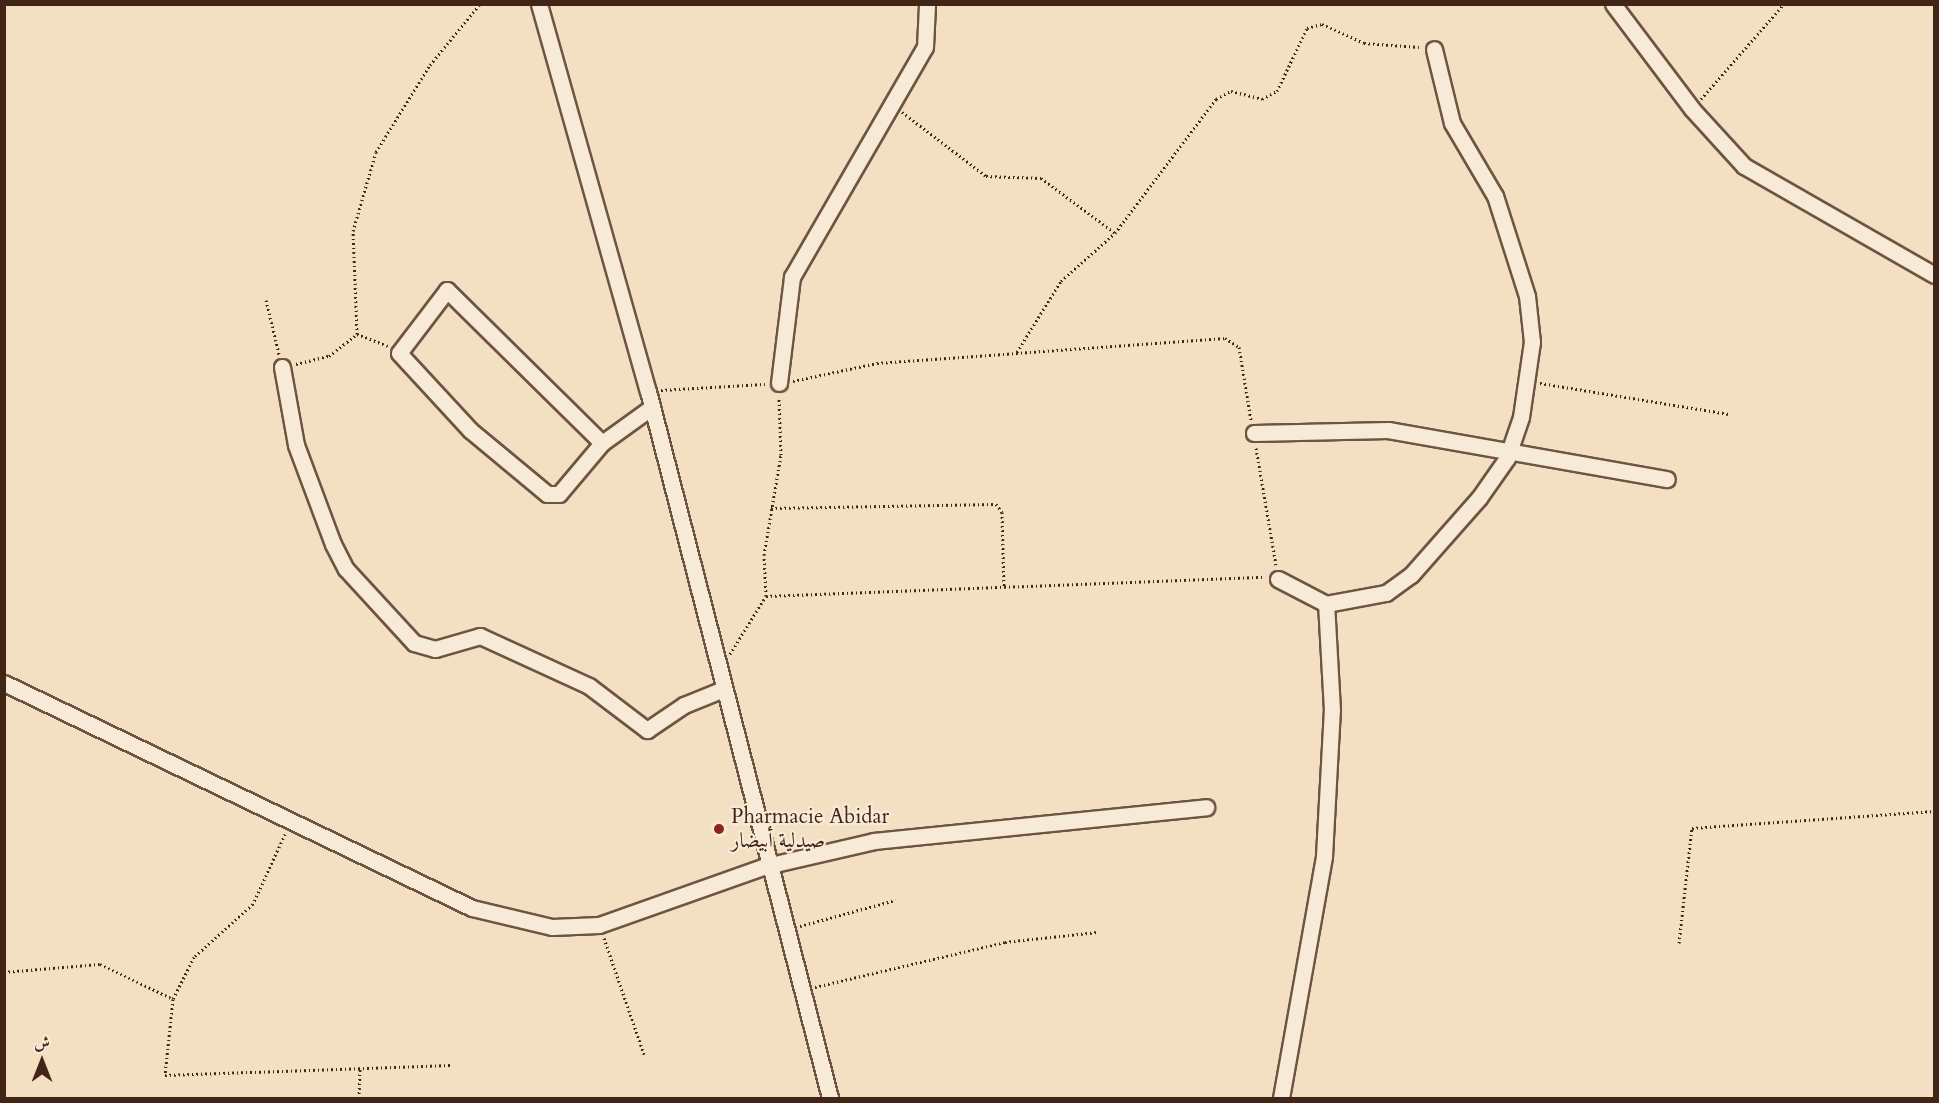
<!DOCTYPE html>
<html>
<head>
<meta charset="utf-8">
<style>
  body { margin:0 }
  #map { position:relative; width:1939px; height:1103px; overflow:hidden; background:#f3dfc2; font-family:Cardo,Amiri,serif }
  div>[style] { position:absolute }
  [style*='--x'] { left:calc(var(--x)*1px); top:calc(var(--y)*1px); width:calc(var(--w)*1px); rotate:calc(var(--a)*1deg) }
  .path>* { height:3px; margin-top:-1.5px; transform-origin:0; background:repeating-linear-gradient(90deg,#432517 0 1.5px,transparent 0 4.5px) }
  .roads { filter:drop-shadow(2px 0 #6f5442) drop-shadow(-2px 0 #6f5442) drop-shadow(0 2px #6f5442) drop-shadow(0 -2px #6f5442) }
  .minor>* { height:15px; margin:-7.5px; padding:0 7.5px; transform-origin:7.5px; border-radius:7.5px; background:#f7ead7 }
  .dots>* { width:16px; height:16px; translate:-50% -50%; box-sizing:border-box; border:3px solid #f7ead7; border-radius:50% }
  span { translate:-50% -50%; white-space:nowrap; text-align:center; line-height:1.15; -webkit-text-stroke:4.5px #f7ead7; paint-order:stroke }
  .poi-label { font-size:21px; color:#432517 }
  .left { translate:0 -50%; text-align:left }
  .frame { position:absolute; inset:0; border:6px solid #432517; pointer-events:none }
  .north { position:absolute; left:12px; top:1031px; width:60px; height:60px; -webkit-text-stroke:4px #f7ead7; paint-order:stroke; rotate:0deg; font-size:16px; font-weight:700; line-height:24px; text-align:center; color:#432517 }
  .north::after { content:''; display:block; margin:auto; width:21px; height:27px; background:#432517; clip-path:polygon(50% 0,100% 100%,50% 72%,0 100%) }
</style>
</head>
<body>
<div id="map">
  <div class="path">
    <div style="--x:1701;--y:99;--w:126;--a:-48.9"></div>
    <div style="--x:902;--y:112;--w:106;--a:37.3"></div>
    <div style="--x:986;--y:176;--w:55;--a:2.1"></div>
    <div style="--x:1041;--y:178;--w:92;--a:36.6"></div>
    <div style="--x:266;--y:300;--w:56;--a:76.5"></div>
    <div style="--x:357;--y:334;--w:103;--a:-92.2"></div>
    <div style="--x:353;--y:231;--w:82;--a:-73.8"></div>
    <div style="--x:376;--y:152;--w:102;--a:-58.2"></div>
    <div style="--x:430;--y:65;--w:79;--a:-50.7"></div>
    <div style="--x:1017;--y:352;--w:84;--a:-58.2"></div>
    <div style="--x:1061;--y:281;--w:72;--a:-41.6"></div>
    <div style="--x:1115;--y:233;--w:168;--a:-53"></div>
    <div style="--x:1216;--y:99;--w:17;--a:-28"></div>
    <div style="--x:1231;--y:91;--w:32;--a:14"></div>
    <div style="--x:1262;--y:99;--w:17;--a:-28"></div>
    <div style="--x:1277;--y:91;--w:70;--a:-64.5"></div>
    <div style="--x:1307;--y:28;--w:16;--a:-15"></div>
    <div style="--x:1322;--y:24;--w:46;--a:24.3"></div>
    <div style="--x:1364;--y:43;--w:55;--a:4.2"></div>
    <div style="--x:296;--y:364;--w:34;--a:-14"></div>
    <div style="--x:329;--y:356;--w:36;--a:-38"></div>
    <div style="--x:357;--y:334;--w:33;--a:21"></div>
    <div style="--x:793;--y:381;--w:86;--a:-12.1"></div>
    <div style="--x:877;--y:363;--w:349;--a:-4.1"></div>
    <div style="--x:1225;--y:338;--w:17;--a:33"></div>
    <div style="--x:1239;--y:347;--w:74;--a:80.7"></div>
    <div style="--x:1540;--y:383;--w:193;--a:9.3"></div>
    <div style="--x:661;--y:390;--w:104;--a:-3.3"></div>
    <div style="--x:1256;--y:448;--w:119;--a:80.3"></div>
    <div style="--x:771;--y:508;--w:225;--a:-1"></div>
    <div style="--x:996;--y:504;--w:10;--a:53"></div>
    <div style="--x:1002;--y:512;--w:76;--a:88.5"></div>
    <div style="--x:766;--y:596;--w:499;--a:-2.2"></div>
    <div style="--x:730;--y:654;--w:68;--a:-58.2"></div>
    <div style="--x:766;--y:596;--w:41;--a:-92.8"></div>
    <div style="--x:764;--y:555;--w:101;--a:-80.4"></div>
    <div style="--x:781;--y:455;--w:58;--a:-92"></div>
    <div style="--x:285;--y:834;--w:77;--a:114.6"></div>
    <div style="--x:253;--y:904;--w:79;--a:138.1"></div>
    <div style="--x:194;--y:957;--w:47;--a:116.6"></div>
    <div style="--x:173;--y:999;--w:76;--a:96"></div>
    <div style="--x:165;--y:1075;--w:286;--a:-2"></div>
    <div style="--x:800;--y:926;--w:99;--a:-15.2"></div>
    <div style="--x:604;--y:938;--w:123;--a:71"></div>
    <div style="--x:1679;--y:943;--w:116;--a:-83.6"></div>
    <div style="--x:1692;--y:828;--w:243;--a:-4"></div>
    <div style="--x:4;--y:972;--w:96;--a:-4.8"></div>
    <div style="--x:100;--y:964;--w:81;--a:25.6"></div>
    <div style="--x:815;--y:987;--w:195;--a:-13.3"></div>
    <div style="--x:1005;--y:942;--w:93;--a:-6.2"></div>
    <div style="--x:359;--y:1098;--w:30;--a:-88"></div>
  </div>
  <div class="roads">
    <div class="minor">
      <div style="--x:539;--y:4;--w:402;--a:74.3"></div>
      <div style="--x:648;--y:391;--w:730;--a:75.56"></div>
      <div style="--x:1613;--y:4;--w:131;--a:53"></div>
      <div style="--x:1692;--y:109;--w:77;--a:47.6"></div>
      <div style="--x:1744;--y:166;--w:219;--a:29.8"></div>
      <div style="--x:282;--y:367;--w:79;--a:79.8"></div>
      <div style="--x:296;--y:445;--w:106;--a:69.5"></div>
      <div style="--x:333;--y:544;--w:28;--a:63"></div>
      <div style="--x:346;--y:569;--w:100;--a:47.4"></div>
      <div style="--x:414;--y:643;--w:22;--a:16"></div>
      <div style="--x:435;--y:649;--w:47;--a:-16.1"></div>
      <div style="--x:480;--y:636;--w:120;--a:24.6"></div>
      <div style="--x:589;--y:686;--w:73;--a:37.2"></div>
      <div style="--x:647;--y:730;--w:45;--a:-34"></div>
      <div style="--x:684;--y:705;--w:40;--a:-22"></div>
      <div style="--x:779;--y:383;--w:107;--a:-83"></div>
      <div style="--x:792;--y:277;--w:266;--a:-60"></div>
      <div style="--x:925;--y:47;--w:43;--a:-87.3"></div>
      <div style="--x:1254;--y:433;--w:134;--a:-1.3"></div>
      <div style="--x:1388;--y:430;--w:283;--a:10"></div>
      <div style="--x:602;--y:443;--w:218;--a:-135.4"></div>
      <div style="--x:447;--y:290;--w:79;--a:127.3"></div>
      <div style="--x:399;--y:353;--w:105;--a:47.3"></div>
      <div style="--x:470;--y:430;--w:100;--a:39.7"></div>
      <div style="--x:547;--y:494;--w:12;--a:0"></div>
      <div style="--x:559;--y:494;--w:67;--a:-49.9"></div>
      <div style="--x:602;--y:443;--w:62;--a:-35.8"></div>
      <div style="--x:1278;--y:579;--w:54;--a:27.5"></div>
      <div style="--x:1326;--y:604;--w:61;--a:-10.4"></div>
      <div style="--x:1386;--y:593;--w:31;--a:-36"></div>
      <div style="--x:1411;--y:575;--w:103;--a:-48.6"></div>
      <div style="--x:1479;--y:498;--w:49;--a:-55"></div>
      <div style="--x:1507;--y:458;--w:43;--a:-71.1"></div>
      <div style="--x:1521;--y:417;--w:76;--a:-81.7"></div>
      <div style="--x:1532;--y:342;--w:46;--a:-96.2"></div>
      <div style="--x:1527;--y:296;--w:105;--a:-107.7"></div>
      <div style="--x:1495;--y:196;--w:85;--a:-120.5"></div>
      <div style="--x:1452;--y:123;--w:76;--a:-103.7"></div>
      <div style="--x:4;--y:683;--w:519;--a:25.68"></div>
      <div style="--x:472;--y:908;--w:82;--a:13.4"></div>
      <div style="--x:552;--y:927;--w:47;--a:-2.4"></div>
      <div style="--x:599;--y:925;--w:177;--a:-19.5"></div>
      <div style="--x:766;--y:866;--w:111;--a:-13"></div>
      <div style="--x:874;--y:841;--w:334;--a:-5.8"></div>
      <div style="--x:1281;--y:1098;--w:246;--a:-79.9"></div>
      <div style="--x:1324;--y:856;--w:146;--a:-86.9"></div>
      <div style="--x:1332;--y:710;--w:106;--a:-93.2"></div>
    </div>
  </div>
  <div class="dots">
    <div style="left:719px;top:829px;background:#8f2418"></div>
  </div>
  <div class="poi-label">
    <span class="left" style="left:731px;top:829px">Pharmacie Abidar<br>صيدلية أبيضار</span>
  </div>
  <div class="frame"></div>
  <div class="north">ش</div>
</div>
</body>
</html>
